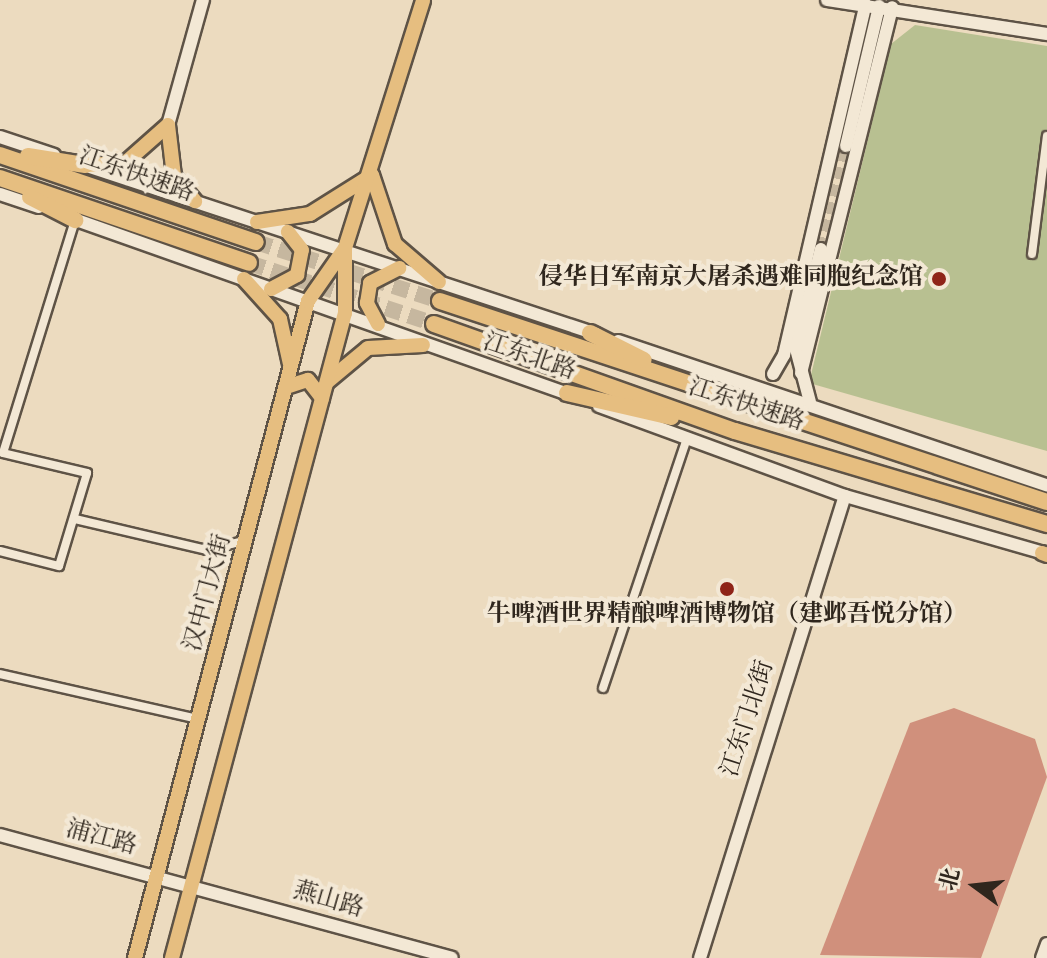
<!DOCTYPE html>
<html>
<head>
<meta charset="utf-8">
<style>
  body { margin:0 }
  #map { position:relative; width:1047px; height:958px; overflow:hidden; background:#ecdbbf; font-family:"Sorts Mill Goudy","Noto Serif SC",serif }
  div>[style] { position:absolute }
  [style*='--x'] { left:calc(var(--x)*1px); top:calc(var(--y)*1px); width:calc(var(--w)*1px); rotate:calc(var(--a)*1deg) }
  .green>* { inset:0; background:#b8c091 }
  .building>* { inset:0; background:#d0907c }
  .secondary-tunnel>* { height:12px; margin-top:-6px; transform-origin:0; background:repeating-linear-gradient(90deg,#c6b79f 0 12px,transparent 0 18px) }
  .highway-tunnel>* { height:16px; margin-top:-8px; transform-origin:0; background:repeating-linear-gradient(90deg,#c6b79f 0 16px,transparent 0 24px) }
  .roads { filter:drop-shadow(2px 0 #5e5346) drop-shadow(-2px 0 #5e5346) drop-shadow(0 2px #5e5346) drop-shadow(0 -2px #5e5346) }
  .street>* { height:8px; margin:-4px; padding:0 4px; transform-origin:4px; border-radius:4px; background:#f3e8d5 }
  .secondary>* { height:12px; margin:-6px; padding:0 6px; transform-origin:6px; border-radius:6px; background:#f3e8d5 }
  .primary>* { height:14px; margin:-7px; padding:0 7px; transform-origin:7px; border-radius:7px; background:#e6be80 }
  .highway>* { height:16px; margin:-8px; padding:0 8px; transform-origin:8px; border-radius:8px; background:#e6be80 }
  .dots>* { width:22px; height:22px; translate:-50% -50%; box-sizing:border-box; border:4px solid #f3e8d5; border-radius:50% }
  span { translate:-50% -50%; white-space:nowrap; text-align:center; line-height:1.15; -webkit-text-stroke:8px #f3e8d5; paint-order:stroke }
  .street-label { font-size:24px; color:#2f261d }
  .poi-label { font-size:24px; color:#2f261d; font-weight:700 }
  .right { translate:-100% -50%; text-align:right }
  .north { position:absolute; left:935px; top:846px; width:80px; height:80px; -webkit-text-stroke:6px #f3e8d5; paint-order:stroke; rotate:285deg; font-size:22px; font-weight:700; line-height:32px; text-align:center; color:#2f261d }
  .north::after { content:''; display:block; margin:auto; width:28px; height:36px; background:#2f261d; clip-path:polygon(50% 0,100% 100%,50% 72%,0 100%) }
</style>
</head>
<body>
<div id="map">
  <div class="green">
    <div style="clip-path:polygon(915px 25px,1047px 46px,1047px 451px,809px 383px,891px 44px)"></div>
  </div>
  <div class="building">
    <div style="clip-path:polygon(954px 708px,1035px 739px,1047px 777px,981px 958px,820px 955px,910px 723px)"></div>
  </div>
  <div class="secondary-tunnel">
    <div style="--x:821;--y:249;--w:106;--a:-76.4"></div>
  </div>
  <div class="highway-tunnel">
    <div style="--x:256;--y:242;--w:193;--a:17.8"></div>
    <div style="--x:249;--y:263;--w:195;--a:18.2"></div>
  </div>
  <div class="roads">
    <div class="street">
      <div style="--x:1032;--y:254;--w:119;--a:-82.8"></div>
      <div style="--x:75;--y:519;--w:136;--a:13.2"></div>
      <div style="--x:207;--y:550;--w:38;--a:-14"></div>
      <div style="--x:0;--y:551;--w:61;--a:14.3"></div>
      <div style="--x:59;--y:566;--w:97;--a:-73.2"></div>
      <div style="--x:87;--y:473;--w:86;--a:-166.6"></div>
      <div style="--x:3;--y:453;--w:244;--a:-72.8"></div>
      <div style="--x:0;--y:674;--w:203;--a:12.8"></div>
      <div style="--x:603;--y:688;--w:261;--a:-71.4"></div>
    </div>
    <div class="secondary">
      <div style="--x:827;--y:0;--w:223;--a:8.8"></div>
      <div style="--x:168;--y:125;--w:130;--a:-74.4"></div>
      <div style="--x:0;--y:137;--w:57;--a:18.4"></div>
      <div style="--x:846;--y:146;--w:144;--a:-76.7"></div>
      <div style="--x:90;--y:167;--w:533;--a:18.26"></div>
      <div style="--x:0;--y:194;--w:41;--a:18.4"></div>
      <div style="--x:68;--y:217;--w:537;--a:19.48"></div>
      <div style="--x:618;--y:341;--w:453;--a:18.6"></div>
      <div style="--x:801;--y:373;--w:377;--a:-76"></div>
      <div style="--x:773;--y:374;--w:22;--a:-60"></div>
      <div style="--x:784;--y:355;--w:360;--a:-76.9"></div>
      <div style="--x:810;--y:402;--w:55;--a:-104.8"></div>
      <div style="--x:796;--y:349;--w:103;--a:-76"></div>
      <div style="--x:599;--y:406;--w:262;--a:20.1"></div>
      <div style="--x:845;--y:496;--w:210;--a:16"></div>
      <div style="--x:0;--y:835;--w:468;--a:15.2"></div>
      <div style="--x:700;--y:958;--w:484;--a:-72.6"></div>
      <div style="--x:1042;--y:958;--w:15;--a:-70"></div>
    </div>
    <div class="primary">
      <div style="--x:168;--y:125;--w:51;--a:83.3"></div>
      <div style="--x:174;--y:176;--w:33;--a:50"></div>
      <div style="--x:85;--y:165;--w:40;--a:-2.9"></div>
      <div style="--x:125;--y:163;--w:57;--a:-41.5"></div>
      <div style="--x:257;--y:222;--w:54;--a:-8.6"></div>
      <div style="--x:310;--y:214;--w:73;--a:-32.2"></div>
      <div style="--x:372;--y:175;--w:73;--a:71.6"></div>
      <div style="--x:395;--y:244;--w:58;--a:40.8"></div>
      <div style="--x:244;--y:279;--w:54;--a:48"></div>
      <div style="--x:280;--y:319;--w:46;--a:77.5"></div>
      <div style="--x:271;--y:289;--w:30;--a:-28"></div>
      <div style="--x:297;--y:275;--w:25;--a:-79"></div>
      <div style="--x:302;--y:250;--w:23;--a:-128"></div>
      <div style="--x:378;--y:324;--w:24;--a:-118"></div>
      <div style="--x:367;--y:303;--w:20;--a:-81"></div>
      <div style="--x:370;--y:283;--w:33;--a:-27"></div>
      <div style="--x:327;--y:382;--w:53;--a:-39.7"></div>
      <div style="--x:368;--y:348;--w:55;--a:-3.1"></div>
      <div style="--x:286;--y:387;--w:23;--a:-18"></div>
      <div style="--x:308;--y:380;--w:23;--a:52"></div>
      <div style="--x:1042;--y:553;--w:5;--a:22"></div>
      <div style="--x:135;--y:958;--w:679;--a:-75.25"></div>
      <div style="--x:308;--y:301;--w:65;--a:-55.1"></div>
      <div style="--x:345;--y:248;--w:260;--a:-72.5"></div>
      <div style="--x:172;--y:958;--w:668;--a:-74.99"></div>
      <div style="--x:345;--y:313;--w:64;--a:-90"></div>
    </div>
    <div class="highway">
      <div style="--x:0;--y:155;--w:270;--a:18.8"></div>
      <div style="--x:28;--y:156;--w:58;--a:9"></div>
      <div style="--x:0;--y:178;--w:263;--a:18.8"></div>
      <div style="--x:30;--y:197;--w:51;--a:27.1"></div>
      <div style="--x:440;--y:301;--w:639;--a:18.32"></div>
      <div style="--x:434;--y:324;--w:319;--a:19.6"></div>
      <div style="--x:735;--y:431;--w:326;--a:16.6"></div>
      <div style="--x:590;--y:333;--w:60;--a:26.6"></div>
      <div style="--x:567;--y:393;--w:107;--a:13"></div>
    </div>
  </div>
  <div class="dots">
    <div style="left:939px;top:279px;background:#8f2418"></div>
    <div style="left:727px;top:589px;background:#8f2418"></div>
  </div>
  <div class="street-label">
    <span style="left:136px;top:176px;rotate:19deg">江东快速路</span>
    <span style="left:529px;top:358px;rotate:19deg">江东北路</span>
    <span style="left:746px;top:406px;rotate:18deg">江东快速路</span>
    <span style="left:209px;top:593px;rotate:-75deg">汉中门大街</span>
    <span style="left:749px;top:719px;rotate:-72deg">江东门北街</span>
    <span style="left:101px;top:839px;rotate:15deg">浦江路</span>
    <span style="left:328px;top:901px;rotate:16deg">燕山路</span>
  </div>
  <div class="poi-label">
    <span class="right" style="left:923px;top:279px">侵华日军南京大屠杀遇难同胞纪念馆</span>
    <span style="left:727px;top:616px">牛啤酒世界精酿啤酒博物馆（建邺吾悦分馆）</span>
  </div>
  <div class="north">北</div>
</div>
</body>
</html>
